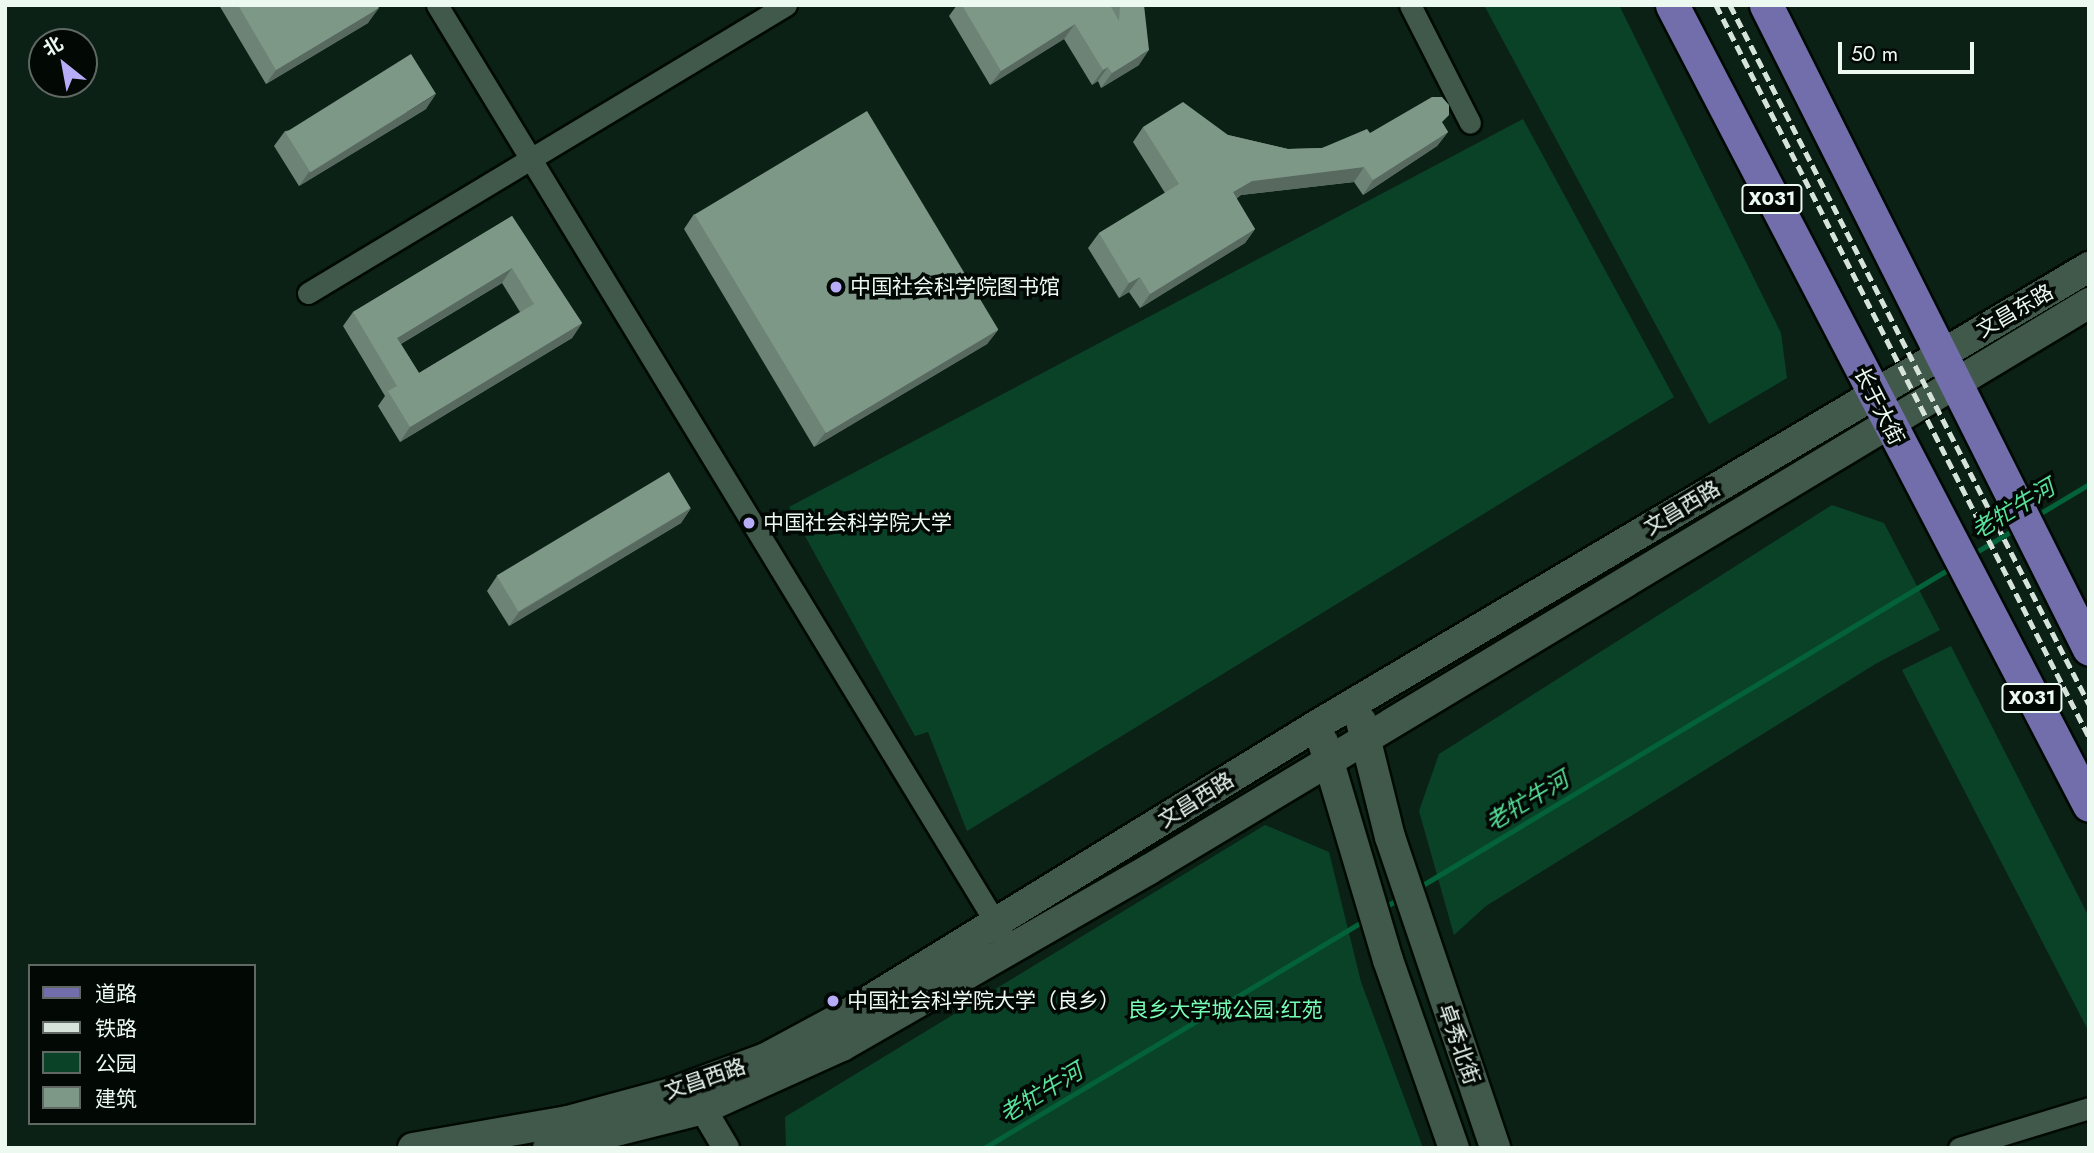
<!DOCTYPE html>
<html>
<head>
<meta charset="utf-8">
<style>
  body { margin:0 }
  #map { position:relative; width:2094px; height:1153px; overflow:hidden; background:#0b2115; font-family:Jost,"Noto Sans SC",sans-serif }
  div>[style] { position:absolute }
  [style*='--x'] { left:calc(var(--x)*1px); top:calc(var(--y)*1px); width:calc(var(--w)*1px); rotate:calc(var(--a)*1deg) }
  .green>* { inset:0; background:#0a4228 }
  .stream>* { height:5px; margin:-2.5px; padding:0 2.5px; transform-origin:2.5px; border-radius:2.5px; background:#04623b }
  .roads { filter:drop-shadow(2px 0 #000a02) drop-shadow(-2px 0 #000a02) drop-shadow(0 2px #000a02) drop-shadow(0 -2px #000a02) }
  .minor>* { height:21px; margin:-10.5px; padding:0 10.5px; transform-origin:10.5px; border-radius:10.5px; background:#41594a }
  .tertiary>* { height:26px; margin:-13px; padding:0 13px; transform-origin:13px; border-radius:13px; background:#41594a }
  .secondary>* { height:30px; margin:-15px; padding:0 15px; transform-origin:15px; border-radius:15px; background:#41594a }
  .primary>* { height:33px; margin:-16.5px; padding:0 16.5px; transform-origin:16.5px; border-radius:16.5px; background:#716eab }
  .rail>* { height:5px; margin-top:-2.5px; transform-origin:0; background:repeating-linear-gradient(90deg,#d5e3da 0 10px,transparent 0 15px) }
  .wall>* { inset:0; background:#6c8375 }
  .shaded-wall>* { inset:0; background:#586a5f }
  .building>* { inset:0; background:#7e9888; transform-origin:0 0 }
  .dots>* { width:19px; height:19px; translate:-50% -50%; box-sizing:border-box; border:4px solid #020804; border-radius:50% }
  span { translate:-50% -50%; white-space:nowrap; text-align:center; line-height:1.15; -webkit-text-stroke:7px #020804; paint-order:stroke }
  .shield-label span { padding:2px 5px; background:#020804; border:2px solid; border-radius:5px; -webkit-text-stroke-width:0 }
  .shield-label { font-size:19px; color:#ebf9f0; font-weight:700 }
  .poi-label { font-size:21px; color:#ebf9f0 }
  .left { translate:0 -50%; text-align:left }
  .street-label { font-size:21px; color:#ebf9f0 }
  .park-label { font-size:21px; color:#77feb5 }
  .water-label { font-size:23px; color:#58e19a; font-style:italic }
  .frame { position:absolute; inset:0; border:7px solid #ebf9f0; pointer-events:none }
  .legend { position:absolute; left:28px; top:964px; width:228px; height:161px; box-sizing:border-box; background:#020804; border:2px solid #5f6862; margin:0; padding:9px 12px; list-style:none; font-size:21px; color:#ebf9f0 }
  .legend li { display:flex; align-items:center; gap:14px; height:35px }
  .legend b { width:35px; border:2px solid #5f6862 }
  .north { position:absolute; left:28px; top:28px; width:70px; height:70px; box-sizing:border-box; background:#020804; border:2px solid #5f6862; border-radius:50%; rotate:329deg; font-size:19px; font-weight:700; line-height:28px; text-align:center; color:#ebf9f0 }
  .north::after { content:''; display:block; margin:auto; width:24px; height:32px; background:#b6acf8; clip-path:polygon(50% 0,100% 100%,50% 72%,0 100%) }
  .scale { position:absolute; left:1838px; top:42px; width:136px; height:32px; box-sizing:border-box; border:4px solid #ebf9f0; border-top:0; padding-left:9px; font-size:21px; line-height:24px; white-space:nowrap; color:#ebf9f0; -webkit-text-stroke:5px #020804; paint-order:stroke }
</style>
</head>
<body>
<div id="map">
  <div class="green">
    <div style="clip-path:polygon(1484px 5px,1619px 5px,1781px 333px,1787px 378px,1709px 424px)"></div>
    <div style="clip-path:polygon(1523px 119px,1674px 397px,967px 831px,928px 732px,915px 736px,789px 507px)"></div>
    <div style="clip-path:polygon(1832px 505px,1884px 523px,1940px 630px,1877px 663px,1486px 906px,1454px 935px,1419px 811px,1439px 754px)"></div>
    <div style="clip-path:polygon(1951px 646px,2089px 917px,2089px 1032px,1902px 670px)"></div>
    <div style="clip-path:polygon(1265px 825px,1329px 852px,1361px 982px,1423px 1148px,786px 1148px,785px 1117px)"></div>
  </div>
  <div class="stream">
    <div style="--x:2034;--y:517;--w:64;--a:-31"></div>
    <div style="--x:1971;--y:555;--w:53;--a:-30.4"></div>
    <div style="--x:1416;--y:889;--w:628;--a:-30.98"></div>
    <div style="--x:1383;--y:908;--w:22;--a:-30"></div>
    <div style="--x:984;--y:1148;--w:445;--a:-30.9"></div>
  </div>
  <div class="roads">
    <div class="minor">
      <div style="--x:437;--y:5;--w:1086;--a:58.67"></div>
      <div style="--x:1410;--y:5;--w:132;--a:63"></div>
      <div style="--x:308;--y:293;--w:558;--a:-31.07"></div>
      <div style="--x:1959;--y:1148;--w:136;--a:-17.1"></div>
    </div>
    <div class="tertiary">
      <div style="--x:693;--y:1092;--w:65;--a:59.5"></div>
    </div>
    <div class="secondary">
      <div style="--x:1361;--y:721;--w:120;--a:76"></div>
      <div style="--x:1390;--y:837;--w:328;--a:71.3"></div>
      <div style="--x:1323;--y:742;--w:227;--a:73.4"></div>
      <div style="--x:1388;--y:960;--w:199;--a:70.7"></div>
      <div style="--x:413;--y:1148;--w:157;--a:-9.9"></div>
      <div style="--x:568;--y:1121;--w:107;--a:-15.2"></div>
      <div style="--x:671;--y:1093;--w:101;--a:-20.2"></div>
      <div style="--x:766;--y:1058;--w:89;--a:-28.3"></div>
      <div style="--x:844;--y:1016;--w:555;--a:-31.6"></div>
      <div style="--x:1317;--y:725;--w:898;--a:-30.68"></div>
      <div style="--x:548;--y:1148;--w:160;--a:-14.1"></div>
      <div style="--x:703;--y:1109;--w:153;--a:-24.4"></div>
      <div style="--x:842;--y:1046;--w:353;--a:-29.9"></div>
      <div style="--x:1148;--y:870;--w:1099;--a:-31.07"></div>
    </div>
    <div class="primary">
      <div style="--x:1672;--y:5;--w:902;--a:62.47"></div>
      <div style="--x:1766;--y:5;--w:720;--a:63.36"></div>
    </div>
  </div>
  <div class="rail">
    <div style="--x:1716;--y:5;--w:822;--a:63"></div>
    <div style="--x:1730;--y:5;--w:786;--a:62.82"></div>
  </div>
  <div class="wall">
    <div style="clip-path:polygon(219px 5px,377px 5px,368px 23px,266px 84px)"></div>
    <div style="clip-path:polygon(957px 5px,1110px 5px,1111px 7px,1111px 5px,1144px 5px,1139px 65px,1101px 88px,1098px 81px,1092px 85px,1064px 39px,990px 85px,949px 16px)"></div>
    <div style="clip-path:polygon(426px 109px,299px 186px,274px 146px,285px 131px)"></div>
    <div style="clip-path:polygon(1443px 124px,1448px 132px,1437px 146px,1363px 195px,1354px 182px,1241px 195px,1236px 199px,1255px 229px,1245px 243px,1140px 308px,1129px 292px,1119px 298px,1088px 248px,1099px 233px,1165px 193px,1133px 142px,1143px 127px,1228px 135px,1288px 149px,1322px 148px,1370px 133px)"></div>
    <div style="clip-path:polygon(694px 214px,998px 330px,987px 344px,814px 447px,684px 229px)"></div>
    <div style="clip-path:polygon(evenodd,512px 216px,582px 323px,572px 338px,400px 442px,378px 406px,385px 396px,343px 326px,353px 312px,512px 216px,502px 283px,520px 312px,419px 373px,401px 344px,502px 283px)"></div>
    <div style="clip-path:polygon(691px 508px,681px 523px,509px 626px,487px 591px,497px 576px)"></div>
  </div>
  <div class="shaded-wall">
    <div style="clip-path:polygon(379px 8px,368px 23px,266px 84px,276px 70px)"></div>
    <div style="clip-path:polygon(1075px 24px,1064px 39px,990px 85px,1001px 71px)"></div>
    <div style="clip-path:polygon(1149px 50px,1139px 65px,1101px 88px,1112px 73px)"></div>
    <div style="clip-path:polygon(1108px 67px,1098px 81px,1092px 85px,1103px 70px)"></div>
    <div style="clip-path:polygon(436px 94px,426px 109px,299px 186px,309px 172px)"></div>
    <div style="clip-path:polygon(1448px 132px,1437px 146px,1363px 195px,1373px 180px)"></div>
    <div style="clip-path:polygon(1364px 167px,1354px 182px,1241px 195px,1222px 207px,1233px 192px,1252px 181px)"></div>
    <div style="clip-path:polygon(1255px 229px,1245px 243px,1140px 308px,1150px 294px)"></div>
    <div style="clip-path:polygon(512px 268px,502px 283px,387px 352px,397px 338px)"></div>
    <div style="clip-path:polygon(1140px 277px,1129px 292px,1119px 298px,1129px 283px)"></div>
    <div style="clip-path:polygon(582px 323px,572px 338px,400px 442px,410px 427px)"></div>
    <div style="clip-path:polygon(998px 330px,987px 344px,814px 447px,825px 433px)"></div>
    <div style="clip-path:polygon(691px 508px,681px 523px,509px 626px,519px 612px)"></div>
  </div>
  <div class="building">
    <div style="clip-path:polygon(238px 5px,377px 5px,379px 8px,276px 70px)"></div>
    <div style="clip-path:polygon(962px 5px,1110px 5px,1119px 21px,1120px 5px,1144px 5px,1149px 50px,1112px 73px,1108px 67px,1103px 70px,1075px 24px,1001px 71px)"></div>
    <div style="left:411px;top:54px;width:47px;height:148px;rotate:58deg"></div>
    <div style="clip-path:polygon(1432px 97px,1442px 97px,1449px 105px,1449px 115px,1442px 122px,1448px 132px,1373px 180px,1364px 167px,1252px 181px,1233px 192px,1255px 229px,1150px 294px,1140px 277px,1129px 283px,1099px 233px,1179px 184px,1143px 127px,1183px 102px,1228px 135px,1288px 149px,1322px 148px,1367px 129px,1370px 133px)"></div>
    <div style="left:867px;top:111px;width:255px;height:201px;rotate:59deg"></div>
    <div style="clip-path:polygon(evenodd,512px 216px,582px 323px,410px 427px,388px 391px,397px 386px,353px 312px,512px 216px,512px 268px,534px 304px,419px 373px,397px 338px,512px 268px)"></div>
    <div style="left:669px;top:472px;width:42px;height:201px;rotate:59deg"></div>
  </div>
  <div class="dots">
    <div style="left:836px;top:287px;background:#b6acf8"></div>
    <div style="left:749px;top:523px;background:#b6acf8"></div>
    <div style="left:833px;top:1001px;background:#b6acf8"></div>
  </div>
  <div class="shield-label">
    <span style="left:1772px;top:199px">X031</span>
    <span style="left:2032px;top:698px">X031</span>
  </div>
  <div class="poi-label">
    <span class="left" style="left:850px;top:287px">中国社会科学院图书馆</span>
    <span class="left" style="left:763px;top:523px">中国社会科学院大学</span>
    <span class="left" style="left:847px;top:1001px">中国社会科学院大学（良乡）</span>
  </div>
  <div class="street-label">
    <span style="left:2015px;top:311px;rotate:-30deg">文昌东路</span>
    <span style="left:1879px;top:406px;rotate:63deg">长于大街</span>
    <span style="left:1682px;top:508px;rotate:-31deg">文昌西路</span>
    <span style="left:1196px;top:800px;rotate:-32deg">文昌西路</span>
    <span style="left:1459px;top:1044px;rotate:71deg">卓秀北街</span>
    <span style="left:705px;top:1079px;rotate:-19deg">文昌西路</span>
  </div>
  <div class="park-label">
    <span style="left:1225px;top:1010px">良乡大学城公园·红苑</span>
  </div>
  <div class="water-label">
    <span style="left:2013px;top:509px;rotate:-31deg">老牤牛河</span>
    <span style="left:1527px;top:801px;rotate:-31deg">老牤牛河</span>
    <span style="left:1041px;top:1093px;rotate:-31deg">老牤牛河</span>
  </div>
  <div class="frame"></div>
  <ul class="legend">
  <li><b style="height:9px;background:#716eab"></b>道路</li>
  <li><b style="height:9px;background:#d5e3da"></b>铁路</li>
  <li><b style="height:19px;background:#0a4228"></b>公园</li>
  <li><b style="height:19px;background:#7e9888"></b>建筑</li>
  </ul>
  <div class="north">北</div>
  <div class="scale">50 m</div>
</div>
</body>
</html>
